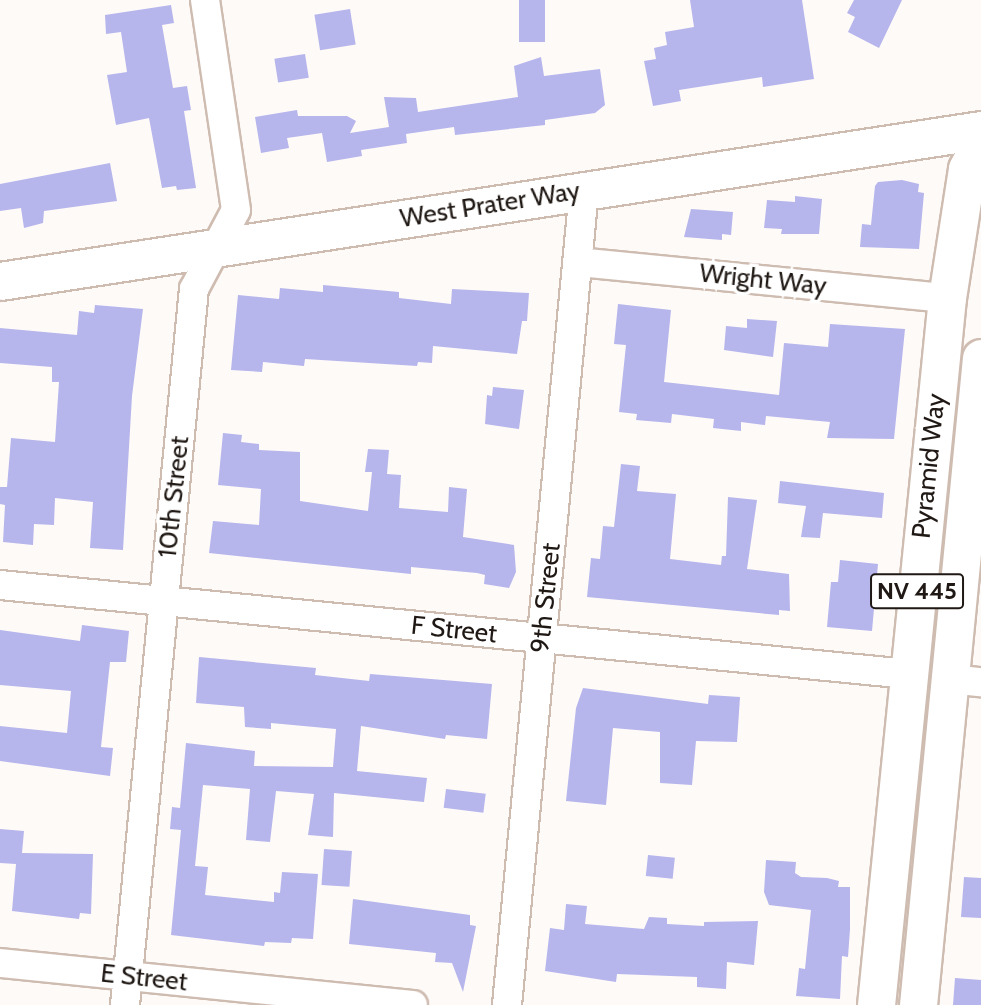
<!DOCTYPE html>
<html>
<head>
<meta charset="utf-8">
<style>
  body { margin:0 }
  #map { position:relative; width:981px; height:1005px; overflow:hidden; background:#fefaf8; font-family:Cabin,sans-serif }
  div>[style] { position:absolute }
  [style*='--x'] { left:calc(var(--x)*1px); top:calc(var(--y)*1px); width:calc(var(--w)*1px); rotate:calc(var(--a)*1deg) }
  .building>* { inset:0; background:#b6b5ec; transform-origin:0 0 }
  .roads { filter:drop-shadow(2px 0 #cfbcb1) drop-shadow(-2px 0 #cfbcb1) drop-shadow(0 2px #cfbcb1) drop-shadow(0 -2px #cfbcb1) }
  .minor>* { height:28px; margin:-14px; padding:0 14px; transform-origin:14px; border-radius:14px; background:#fff }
  .major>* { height:37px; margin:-18.5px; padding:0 18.5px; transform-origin:18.5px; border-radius:18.5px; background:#fff }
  span { translate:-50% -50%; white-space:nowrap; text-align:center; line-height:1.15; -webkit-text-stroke:7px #fff; paint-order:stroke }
  .shield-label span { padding:2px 5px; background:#fff; border:2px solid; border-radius:5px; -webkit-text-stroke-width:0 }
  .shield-label { font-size:24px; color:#1f1814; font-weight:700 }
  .street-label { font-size:26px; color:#1f1814 }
</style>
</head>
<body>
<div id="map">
  <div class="building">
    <div style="left:519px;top:0;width:26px;height:42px"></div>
    <div style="clip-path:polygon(690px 0,802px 0,814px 79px,763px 87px,762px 77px,679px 90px,681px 101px,653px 106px,644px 61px,656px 59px,654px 48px,667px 45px,665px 32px,694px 27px)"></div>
    <div style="clip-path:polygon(854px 0,902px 0,879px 48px,848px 32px,855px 17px,847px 13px)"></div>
    <div style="clip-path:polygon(171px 5px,174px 23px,162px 25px,173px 88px,187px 86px,191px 110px,184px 111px,196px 188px,177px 190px,176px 186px,162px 188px,149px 118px,116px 125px,107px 75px,127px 72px,121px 32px,106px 34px,105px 15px)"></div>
    <div style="left:350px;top:9px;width:36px;height:36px;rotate:81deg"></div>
    <div style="left:305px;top:54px;width:24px;height:31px;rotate:81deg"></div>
    <div style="clip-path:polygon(541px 57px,544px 76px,600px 69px,605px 105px,595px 113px,545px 120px,545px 125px,455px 135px,454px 127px,406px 134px,407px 143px,361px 150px,362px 156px,327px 162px,322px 133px,287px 138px,289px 148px,261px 153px,255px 117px,297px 110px,298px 116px,347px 116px,356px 121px,350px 133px,389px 127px,384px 97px,416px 98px,418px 112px,518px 97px,514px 66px)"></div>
    <div style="clip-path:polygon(110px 163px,117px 201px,44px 211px,43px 223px,24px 228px,21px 208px,0 211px,0 184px)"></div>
    <div style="clip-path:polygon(902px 180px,919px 184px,918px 192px,924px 193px,919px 249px,860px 247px,862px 224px,871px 225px,875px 186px,878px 182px)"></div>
    <div style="clip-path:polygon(795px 196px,822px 199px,819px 234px,781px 234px,782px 229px,764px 228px,767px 200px,795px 202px)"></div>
    <div style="clip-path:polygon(691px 209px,733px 212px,731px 235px,722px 234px,722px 240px,684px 237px)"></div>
    <div style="clip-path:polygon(323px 285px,399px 292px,399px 298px,451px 304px,452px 289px,529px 293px,527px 321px,522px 321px,517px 354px,433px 346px,432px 363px,418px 362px,417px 366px,305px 359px,304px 366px,263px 362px,262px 372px,231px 370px,238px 295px,279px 299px,280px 288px,323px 292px)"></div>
    <div style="clip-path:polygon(618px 304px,671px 310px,664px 382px,779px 395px,784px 343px,828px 347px,830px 324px,905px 329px,894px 439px,827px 438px,830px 422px,766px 416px,765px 425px,741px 422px,741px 431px,713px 428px,714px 419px,672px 414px,671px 423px,636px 420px,637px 414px,619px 412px,626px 345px,614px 344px)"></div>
    <div style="clip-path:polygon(95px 305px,143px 309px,132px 396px,123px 550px,90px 548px,93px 502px,55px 498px,54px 525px,34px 524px,33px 545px,3px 542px,5px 505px,0 504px,0 487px,7px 487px,11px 438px,55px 442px,59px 382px,52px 382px,52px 367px,0 363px,0 328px,77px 335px,79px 311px,94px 313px)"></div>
    <div style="clip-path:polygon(747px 319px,777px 321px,773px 357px,724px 350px,726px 326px,747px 328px)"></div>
    <div style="clip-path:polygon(493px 387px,524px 390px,519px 429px,485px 424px,487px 395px,492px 396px)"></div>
    <div style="clip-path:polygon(223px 433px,242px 435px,241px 442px,259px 444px,259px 450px,300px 452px,300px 501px,368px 511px,372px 472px,365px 472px,368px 449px,389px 450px,387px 474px,401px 475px,399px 508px,448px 512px,449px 487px,467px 489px,463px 537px,514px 545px,516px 572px,509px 588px,484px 584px,485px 575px,477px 573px,411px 567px,411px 574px,209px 553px,213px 521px,259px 525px,261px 489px,218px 485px)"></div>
    <div style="clip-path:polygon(621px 464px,640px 466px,637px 491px,676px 494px,670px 559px,721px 565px,722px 556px,726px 556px,728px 497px,757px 500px,747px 569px,789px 574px,790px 611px,779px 610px,779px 615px,587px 597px,591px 558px,600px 559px,603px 526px,614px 527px)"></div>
    <div style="clip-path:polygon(780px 481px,884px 493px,882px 518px,823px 513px,820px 538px,801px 537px,806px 506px,778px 503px)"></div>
    <div style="clip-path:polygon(840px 560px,878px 564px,872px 631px,827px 627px,831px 582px,838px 582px)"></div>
    <div style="clip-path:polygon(82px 625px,129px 631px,126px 662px,110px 662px,101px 747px,113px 748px,110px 776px,0 761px,0 726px,67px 733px,71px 691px,0 685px,0 630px,80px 641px)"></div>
    <div style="clip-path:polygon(199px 657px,316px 668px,315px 675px,369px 681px,370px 674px,492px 684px,487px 739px,446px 735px,445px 739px,361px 726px,357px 771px,427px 778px,424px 802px,334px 793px,333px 837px,308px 835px,314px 794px,276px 791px,270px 842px,246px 840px,250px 789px,203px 785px,195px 866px,208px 867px,205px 895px,274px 902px,274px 892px,280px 893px,282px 872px,318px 874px,313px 939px,292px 938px,291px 943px,265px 942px,264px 946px,171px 935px,181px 830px,170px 829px,172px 807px,180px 808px,186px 743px,255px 751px,254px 766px,333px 767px,336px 729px,271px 723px,271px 729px,245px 727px,244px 707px,196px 703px)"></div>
    <div style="clip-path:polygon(583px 688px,708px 704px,709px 695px,740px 697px,737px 742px,696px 741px,692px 785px,660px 783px,660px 732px,613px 728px,606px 805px,566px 801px,576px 708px)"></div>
    <div style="left:446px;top:789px;width:40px;height:19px;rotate:7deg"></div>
    <div style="clip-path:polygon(0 829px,24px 831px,22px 853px,93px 854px,91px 914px,80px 913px,79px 919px,12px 911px,16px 864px,0 863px)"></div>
    <div style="left:324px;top:849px;width:28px;height:36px;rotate:4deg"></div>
    <div style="left:648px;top:855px;width:27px;height:21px;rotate:6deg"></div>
    <div style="clip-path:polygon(766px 860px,796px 862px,795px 873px,801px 877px,827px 878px,839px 881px,838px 887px,850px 887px,850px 929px,848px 957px,842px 956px,840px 999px,796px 996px,799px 968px,805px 969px,811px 910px,769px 905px,764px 892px)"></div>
    <div style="clip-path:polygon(964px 877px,981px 878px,981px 918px,961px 917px)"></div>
    <div style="clip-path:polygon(353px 899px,470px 915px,470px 925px,476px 926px,463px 992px,452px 963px,435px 962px,436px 953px,349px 944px)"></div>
    <div style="clip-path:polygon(566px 904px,587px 906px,585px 924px,644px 929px,649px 917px,667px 918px,667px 924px,704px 926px,704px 922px,758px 921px,754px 965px,727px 962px,726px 989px,697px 987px,697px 977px,617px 974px,616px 982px,545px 971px,550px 928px,564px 930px)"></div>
    <div style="clip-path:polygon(955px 978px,981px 980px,981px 1005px,953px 1005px)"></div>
  </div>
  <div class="roads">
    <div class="minor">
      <div style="--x:578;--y:262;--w:371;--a:5.6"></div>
      <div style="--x:0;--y:585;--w:912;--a:5.6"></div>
      <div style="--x:950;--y:679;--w:31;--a:6"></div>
      <div style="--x:0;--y:963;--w:415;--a:5.8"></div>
      <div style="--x:125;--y:1005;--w:719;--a:-84.5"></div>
      <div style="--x:194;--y:289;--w:89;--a:-62"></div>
      <div style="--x:236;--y:210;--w:212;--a:-98.4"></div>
      <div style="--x:507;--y:1005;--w:818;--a:-84.6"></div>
    </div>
    <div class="major">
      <div style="--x:0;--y:281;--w:993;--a:-8.75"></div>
      <div style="--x:876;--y:1005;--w:711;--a:-84.27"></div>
      <div style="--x:947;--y:298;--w:131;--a:-81.2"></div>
      <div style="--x:967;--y:169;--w:30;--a:-63"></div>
      <div style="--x:918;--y:1005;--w:650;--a:-84.44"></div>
    </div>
  </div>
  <div class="shield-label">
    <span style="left:917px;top:591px">NV 445</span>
  </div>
  <div class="street-label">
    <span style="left:490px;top:205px;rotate:-9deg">West Prater Way</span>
    <span style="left:763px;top:280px;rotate:6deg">Wright Way</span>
    <span style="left:929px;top:466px;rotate:-84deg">Pyramid Way</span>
    <span style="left:174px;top:497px;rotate:-84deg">10th Street</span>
    <span style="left:546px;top:598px;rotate:-84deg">9th Street</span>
    <span style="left:454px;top:630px;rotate:6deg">F Street</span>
    <span style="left:144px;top:978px;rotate:6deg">E Street</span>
  </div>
</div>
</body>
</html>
